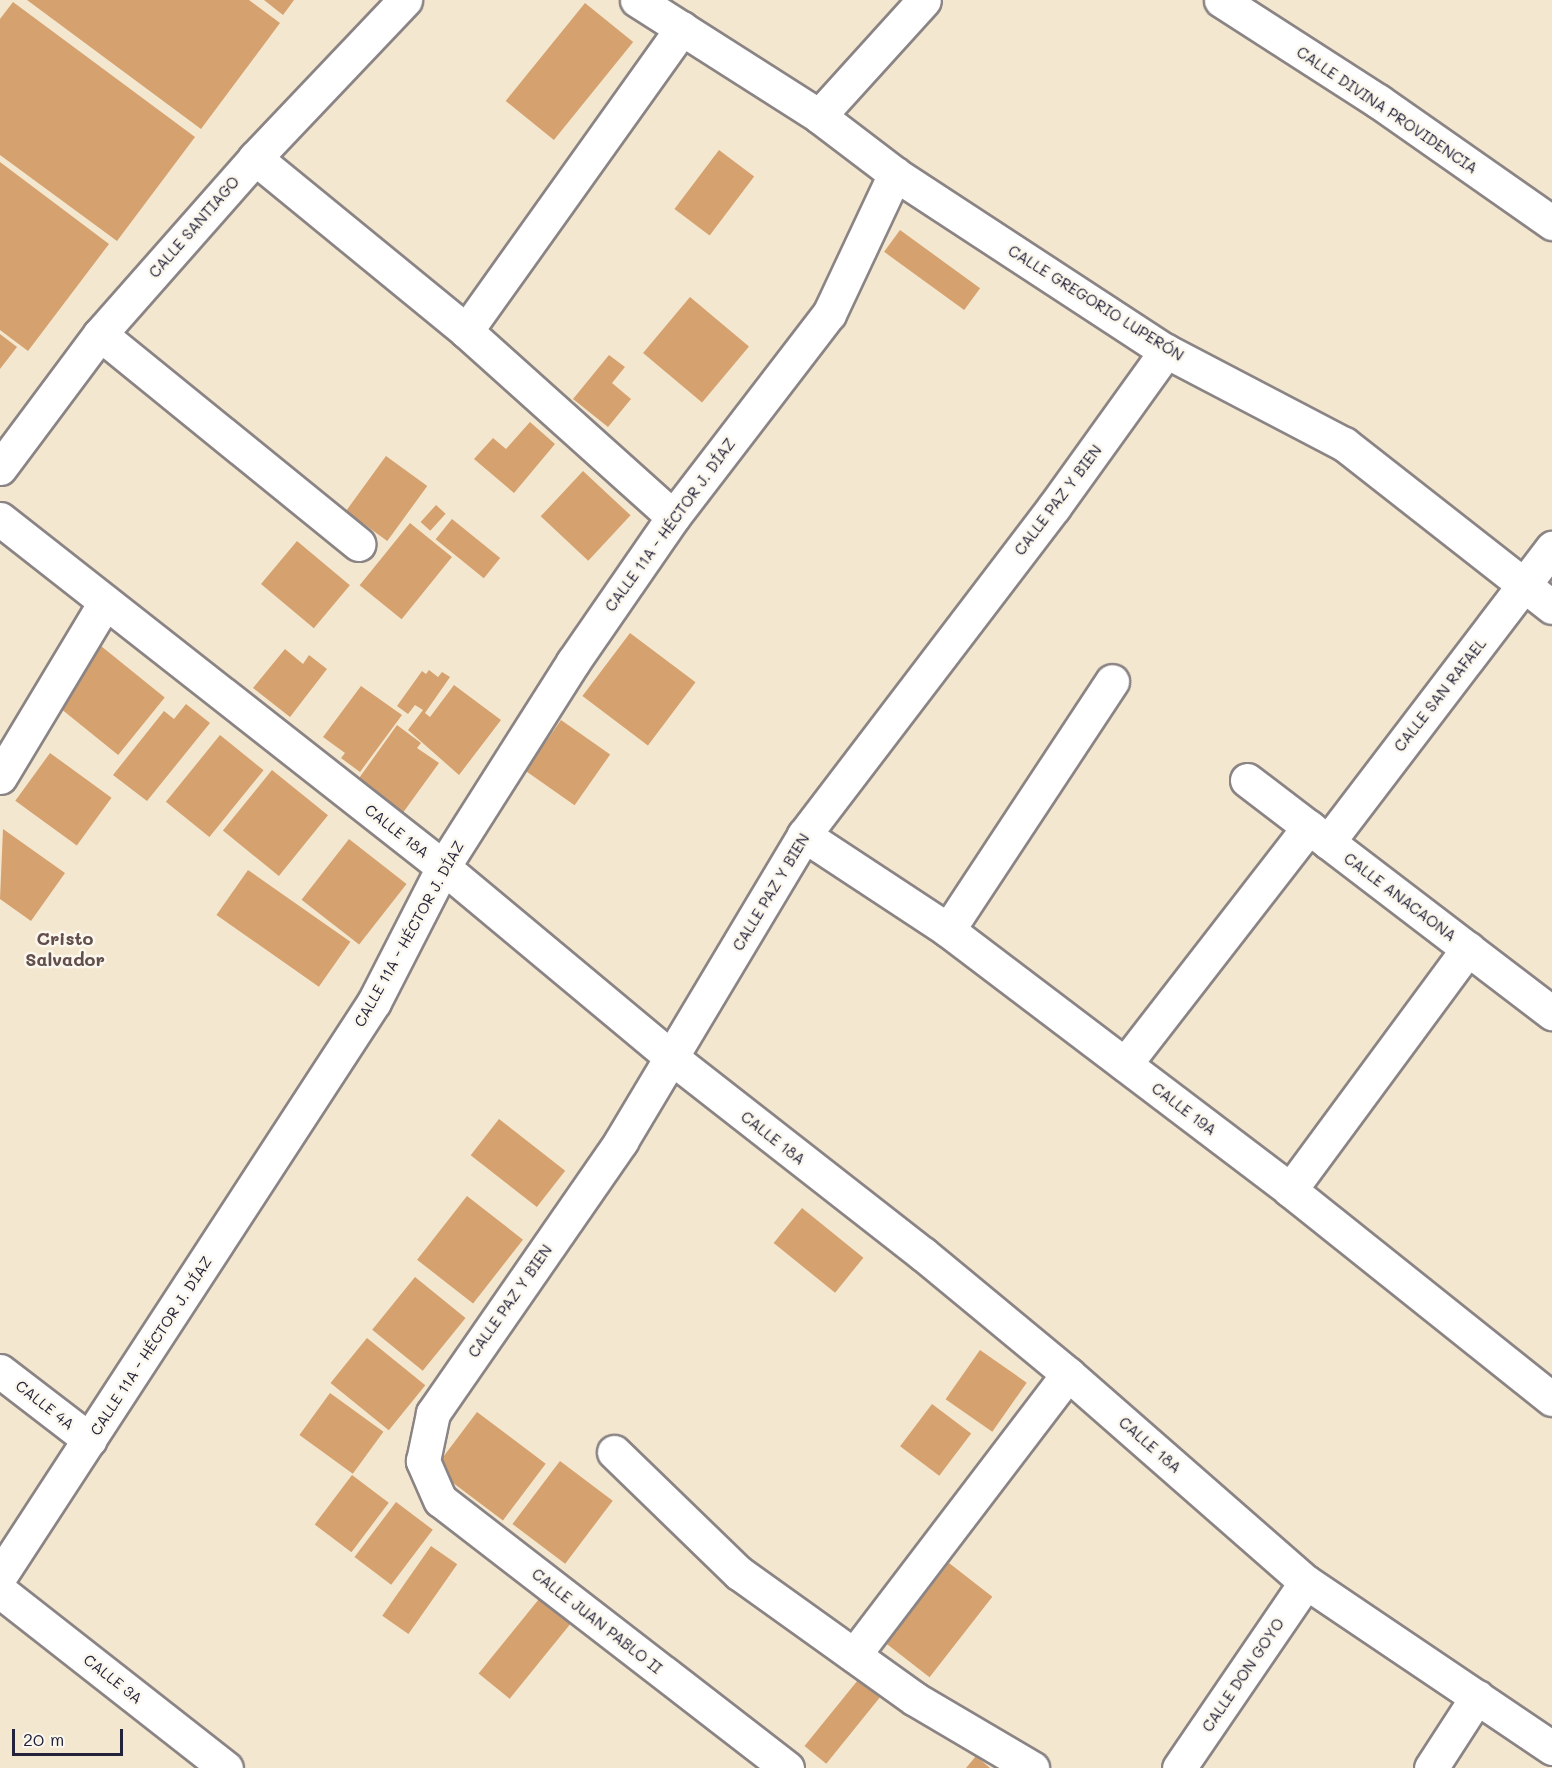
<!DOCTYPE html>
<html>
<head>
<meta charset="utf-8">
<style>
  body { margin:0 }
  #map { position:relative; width:1552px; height:1768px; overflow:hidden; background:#f4e7cf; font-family:Mali,sans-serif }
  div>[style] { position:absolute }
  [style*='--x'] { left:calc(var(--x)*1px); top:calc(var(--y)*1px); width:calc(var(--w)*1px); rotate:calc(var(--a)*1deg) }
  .building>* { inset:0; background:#d5a16e; transform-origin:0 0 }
  .roads { filter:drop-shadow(2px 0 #8b8485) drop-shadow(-2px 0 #8b8485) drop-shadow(0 2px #8b8485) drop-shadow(0 -2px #8b8485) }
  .street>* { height:33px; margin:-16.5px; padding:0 16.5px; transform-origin:16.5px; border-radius:16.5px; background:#fff }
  span { translate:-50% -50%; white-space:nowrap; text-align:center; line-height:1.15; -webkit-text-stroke:5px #fbf7ec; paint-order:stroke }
  .street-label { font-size:15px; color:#22223b }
  .quarter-label { font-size:18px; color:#614e4d; font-weight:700 }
  .scale { position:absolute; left:12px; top:1729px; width:111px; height:27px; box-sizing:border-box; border:3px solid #22223b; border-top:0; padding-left:8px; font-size:18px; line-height:21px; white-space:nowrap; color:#22223b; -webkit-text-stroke:4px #fbf7ec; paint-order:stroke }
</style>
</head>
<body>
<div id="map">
  <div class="building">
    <div style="clip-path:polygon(27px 0,249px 0,280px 23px,201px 129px)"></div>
    <div style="clip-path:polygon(264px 0,294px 0,283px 15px)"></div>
    <div style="clip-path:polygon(13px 2px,195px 137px,117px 241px,0 155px,0 19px)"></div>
    <div style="left:585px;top:3px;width:62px;height:126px;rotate:39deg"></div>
    <div style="left:719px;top:150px;width:44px;height:74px;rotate:37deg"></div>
    <div style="clip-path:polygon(0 162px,109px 244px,28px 351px,0 330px)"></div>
    <div style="left:900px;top:230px;width:99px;height:27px;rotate:36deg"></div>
    <div style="left:690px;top:297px;width:77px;height:73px;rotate:40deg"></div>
    <div style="clip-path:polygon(0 334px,17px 347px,0 369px)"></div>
    <div style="clip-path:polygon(609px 355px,625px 367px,612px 383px,631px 399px,608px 427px,573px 399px)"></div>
    <div style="clip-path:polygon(530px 422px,555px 444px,514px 493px,474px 459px,493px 438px,506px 449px)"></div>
    <div style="left:386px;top:456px;width:51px;height:68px;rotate:36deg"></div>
    <div style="left:583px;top:471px;width:65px;height:62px;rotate:43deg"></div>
    <div style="left:436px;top:505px;width:13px;height:23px;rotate:42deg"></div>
    <div style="left:452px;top:519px;width:62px;height:26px;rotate:39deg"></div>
    <div style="left:410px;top:523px;width:54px;height:80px;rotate:39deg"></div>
    <div style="left:297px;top:541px;width:69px;height:56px;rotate:40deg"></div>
    <div style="left:630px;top:633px;width:82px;height:79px;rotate:37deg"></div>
    <div style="left:101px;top:646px;width:82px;height:74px;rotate:39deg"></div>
    <div style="clip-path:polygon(285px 649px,303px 664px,309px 655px,327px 669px,290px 717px,253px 688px)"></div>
    <div style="clip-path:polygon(429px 670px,438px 677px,442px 672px,450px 677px,425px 713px,430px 717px,454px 685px,501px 720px,459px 775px,408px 730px,423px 710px,415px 705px,408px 714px,397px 706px,422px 671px,426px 674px)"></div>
    <div style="clip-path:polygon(361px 686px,402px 715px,360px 772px,341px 758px,345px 753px,323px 737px)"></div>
    <div style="clip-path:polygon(186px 704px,210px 723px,147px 801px,113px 775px,164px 711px,174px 719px)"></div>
    <div style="left:561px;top:720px;width:60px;height:62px;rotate:35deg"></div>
    <div style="clip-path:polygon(397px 725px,421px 743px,417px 748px,439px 763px,402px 814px,357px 781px)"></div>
    <div style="left:220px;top:735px;width:56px;height:86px;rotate:39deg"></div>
    <div style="left:50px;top:753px;width:76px;height:59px;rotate:36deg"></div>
    <div style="left:272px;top:770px;width:72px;height:78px;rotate:39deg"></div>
    <div style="clip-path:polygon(3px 829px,65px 873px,31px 921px,0 899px)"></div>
    <div style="left:349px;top:839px;width:73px;height:77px;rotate:38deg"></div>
    <div style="left:248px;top:870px;width:125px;height:55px;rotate:35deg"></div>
    <div style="left:499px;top:1119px;width:84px;height:46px;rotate:38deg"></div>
    <div style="left:467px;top:1196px;width:71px;height:81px;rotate:38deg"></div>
    <div style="left:802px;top:1208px;width:79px;height:45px;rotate:39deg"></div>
    <div style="left:415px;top:1277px;width:65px;height:68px;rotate:39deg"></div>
    <div style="left:367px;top:1338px;width:75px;height:58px;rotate:39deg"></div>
    <div style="left:980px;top:1350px;width:57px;height:60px;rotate:35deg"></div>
    <div style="left:330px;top:1393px;width:66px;height:52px;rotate:36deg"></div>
    <div style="left:932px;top:1404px;width:49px;height:53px;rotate:37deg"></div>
    <div style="left:477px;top:1412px;width:86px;height:71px;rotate:37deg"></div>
    <div style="left:560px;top:1461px;width:66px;height:79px;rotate:37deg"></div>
    <div style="left:352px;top:1475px;width:46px;height:62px;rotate:37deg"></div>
    <div style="left:396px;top:1502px;width:46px;height:69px;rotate:37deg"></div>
    <div style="left:431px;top:1546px;width:32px;height:85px;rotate:35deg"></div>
    <div style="left:949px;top:1563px;width:55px;height:102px;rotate:38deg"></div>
    <div style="left:539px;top:1599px;width:40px;height:96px;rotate:39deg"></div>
    <div style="left:858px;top:1680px;width:28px;height:85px;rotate:39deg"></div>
    <div style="clip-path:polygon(976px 1756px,990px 1768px,966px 1768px)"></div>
  </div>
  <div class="roads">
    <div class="street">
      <div style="--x:637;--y:0;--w:216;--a:32.5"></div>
      <div style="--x:819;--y:116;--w:96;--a:37.3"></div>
      <div style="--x:895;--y:174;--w:324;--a:33.2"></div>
      <div style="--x:1166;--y:351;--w:201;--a:27.6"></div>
      <div style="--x:1344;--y:444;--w:264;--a:38.1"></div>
      <div style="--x:1221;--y:0;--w:187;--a:32.8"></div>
      <div style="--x:1378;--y:101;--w:213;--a:35"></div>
      <div style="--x:819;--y:116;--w:156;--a:-47.8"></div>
      <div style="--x:255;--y:158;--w:273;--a:39.3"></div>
      <div style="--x:466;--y:331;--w:278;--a:41.9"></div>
      <div style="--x:466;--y:331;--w:372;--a:-54.5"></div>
      <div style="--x:100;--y:334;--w:333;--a:39.1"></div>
      <div style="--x:0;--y:468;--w:167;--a:-53.3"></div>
      <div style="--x:100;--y:334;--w:235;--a:-48.6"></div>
      <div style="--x:255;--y:158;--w:218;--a:-46.5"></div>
      <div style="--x:0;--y:519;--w:563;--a:38.15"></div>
      <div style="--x:443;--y:867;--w:298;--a:39.8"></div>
      <div style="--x:672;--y:1058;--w:318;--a:38"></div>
      <div style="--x:923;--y:1254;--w:188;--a:39.6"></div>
      <div style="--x:1068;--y:1374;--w:316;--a:41.2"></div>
      <div style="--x:1306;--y:1582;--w:297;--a:34"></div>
      <div style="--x:0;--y:777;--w:204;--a:-59"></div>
      <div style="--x:1247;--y:780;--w:384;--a:37.4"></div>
      <div style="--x:804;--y:835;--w:173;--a:33.4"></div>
      <div style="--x:948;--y:930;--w:430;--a:37.2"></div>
      <div style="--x:1290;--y:1190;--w:335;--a:38.6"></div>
      <div style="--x:1328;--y:842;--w:370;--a:-52.7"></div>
      <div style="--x:948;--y:930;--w:298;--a:-56.6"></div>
      <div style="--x:1125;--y:1064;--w:300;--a:-52.2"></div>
      <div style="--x:1290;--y:1190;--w:300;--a:-53.6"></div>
      <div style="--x:0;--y:1371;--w:113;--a:37.5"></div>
      <div style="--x:614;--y:1452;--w:174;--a:44.1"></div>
      <div style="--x:739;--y:1573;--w:216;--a:35.6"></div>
      <div style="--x:915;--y:1699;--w:136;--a:30.5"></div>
      <div style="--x:0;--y:1576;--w:685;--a:-56.91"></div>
      <div style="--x:374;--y:1002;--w:152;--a:-62.9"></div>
      <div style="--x:443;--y:867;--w:243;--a:-57.6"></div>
      <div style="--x:573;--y:662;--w:176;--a:-55.4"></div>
      <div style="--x:673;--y:517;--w:256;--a:-52.5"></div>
      <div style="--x:829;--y:314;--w:155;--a:-64.8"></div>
      <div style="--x:0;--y:1591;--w:287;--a:38.1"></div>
      <div style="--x:854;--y:1655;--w:353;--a:-52.7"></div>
      <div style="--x:787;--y:1768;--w:438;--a:-142.3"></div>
      <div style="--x:440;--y:1500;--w:43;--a:-113.6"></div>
      <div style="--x:423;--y:1461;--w:49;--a:-78.2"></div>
      <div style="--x:433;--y:1413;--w:331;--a:-55.3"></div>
      <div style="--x:621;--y:1141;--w:357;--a:-59.1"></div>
      <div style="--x:804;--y:835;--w:412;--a:-52.7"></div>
      <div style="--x:1054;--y:507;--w:192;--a:-54.3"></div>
      <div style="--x:1179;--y:1768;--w:225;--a:-55.7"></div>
      <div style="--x:1431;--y:1768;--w:85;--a:-57.1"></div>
    </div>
  </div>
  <div class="street-label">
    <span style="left:1387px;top:110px;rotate:34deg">CALLE DIVINA PROVIDENCIA</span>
    <span style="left:194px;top:227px;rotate:-49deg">CALLE SANTIAGO</span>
    <span style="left:1096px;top:303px;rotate:32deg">CALLE GREGORIO LUPERÓN</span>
    <span style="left:1058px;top:500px;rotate:-53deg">CALLE PAZ Y BIEN</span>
    <span style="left:670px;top:525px;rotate:-54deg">CALLE 11A - HÉCTOR J. DÍAZ</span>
    <span style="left:1440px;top:695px;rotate:-52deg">CALLE SAN RAFAEL</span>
    <span style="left:397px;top:831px;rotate:38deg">CALLE 18A</span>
    <span style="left:771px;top:892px;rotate:-59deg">CALLE PAZ Y BIEN</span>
    <span style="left:1400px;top:897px;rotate:37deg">CALLE ANACAONA</span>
    <span style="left:409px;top:934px;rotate:-61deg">CALLE 11A - HÉCTOR J. DÍAZ</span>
    <span style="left:1184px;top:1109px;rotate:37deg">CALLE 19A</span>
    <span style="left:773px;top:1138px;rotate:38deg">CALLE 18A</span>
    <span style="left:510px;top:1301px;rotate:-55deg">CALLE PAZ Y BIEN</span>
    <span style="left:151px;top:1346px;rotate:-57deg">CALLE 11A - HÉCTOR J. DÍAZ</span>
    <span style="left:45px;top:1405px;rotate:38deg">CALLE 4A</span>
    <span style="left:1150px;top:1445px;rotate:41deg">CALLE 18A</span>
    <span style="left:597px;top:1621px;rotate:38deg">CALLE JUAN PABLO II</span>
    <span style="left:1243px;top:1675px;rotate:-56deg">CALLE DON GOYO</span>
    <span style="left:113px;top:1679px;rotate:38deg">CALLE 3A</span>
  </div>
  <div class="quarter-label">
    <span style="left:65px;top:949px">Cristo<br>Salvador</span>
  </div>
  <div class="scale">20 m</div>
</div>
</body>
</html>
